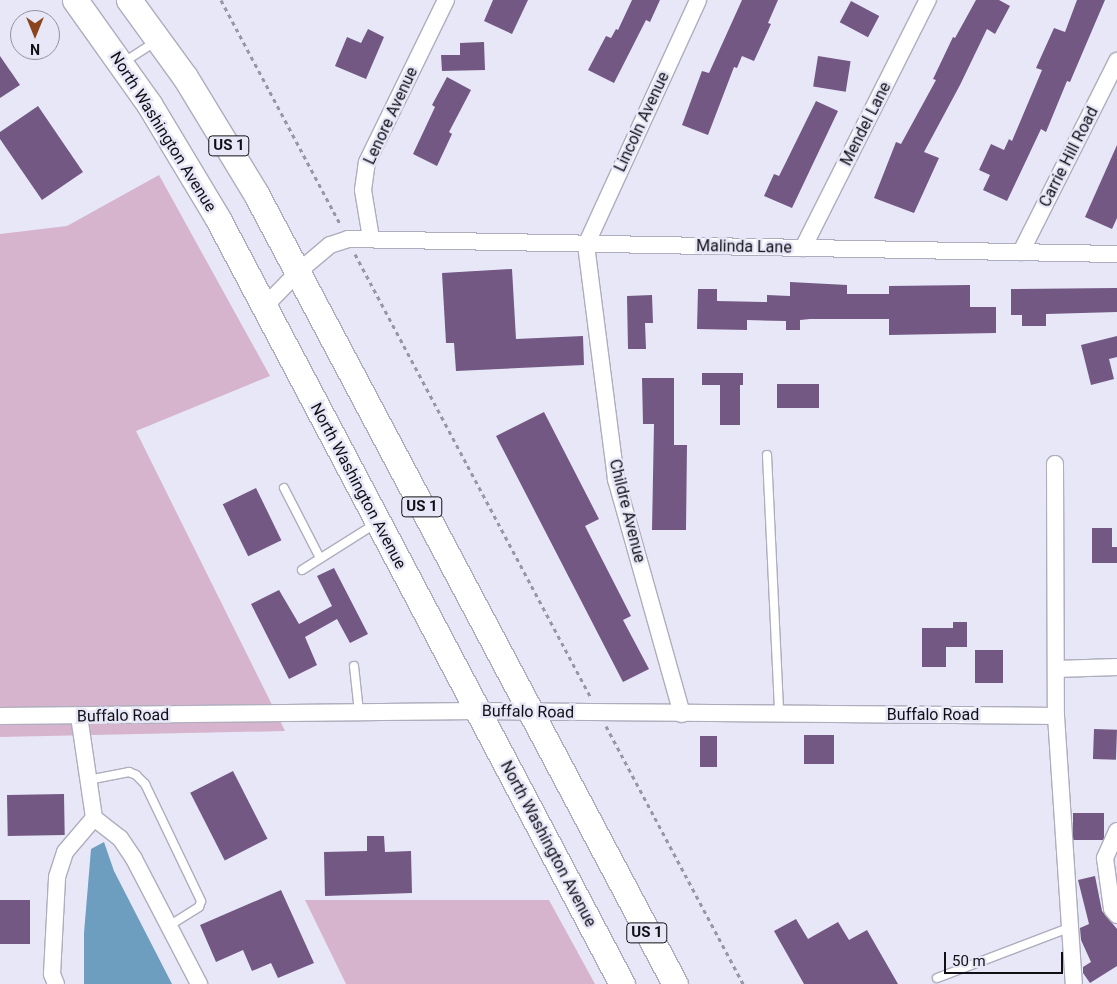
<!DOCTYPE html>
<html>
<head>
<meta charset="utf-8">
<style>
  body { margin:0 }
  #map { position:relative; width:1117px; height:984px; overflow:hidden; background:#e8e7f8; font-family:Roboto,sans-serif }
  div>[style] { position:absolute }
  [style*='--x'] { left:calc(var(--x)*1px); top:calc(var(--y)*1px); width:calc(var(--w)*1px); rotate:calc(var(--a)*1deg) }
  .green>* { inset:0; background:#d6b4cd }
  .water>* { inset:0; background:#6e9ebf }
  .building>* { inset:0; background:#725883; transform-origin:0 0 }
  .path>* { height:3px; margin-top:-1.5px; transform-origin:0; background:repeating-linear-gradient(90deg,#9796a3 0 4px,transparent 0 8px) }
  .roads { filter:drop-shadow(1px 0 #aeadbd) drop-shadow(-1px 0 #aeadbd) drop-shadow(0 1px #aeadbd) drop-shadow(0 -1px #aeadbd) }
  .service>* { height:8px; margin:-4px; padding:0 4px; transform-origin:4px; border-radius:4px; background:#fff }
  .minor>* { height:16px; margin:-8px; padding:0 8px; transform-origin:8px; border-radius:8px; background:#fff }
  .primary>* { height:25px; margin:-12.5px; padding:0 12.5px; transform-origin:12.5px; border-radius:12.5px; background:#fff }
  span { translate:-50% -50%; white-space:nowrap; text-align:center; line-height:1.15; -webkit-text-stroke:5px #e8e7f8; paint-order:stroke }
  .shield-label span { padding:1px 4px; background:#e8e7f8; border:1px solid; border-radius:4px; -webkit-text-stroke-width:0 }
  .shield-label { font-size:15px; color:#100f15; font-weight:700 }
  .street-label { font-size:16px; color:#100f15 }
  .north { position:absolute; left:10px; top:10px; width:50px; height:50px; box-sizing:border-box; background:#e8e7f8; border:1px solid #92919d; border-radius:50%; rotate:180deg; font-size:14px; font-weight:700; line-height:20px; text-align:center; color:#100f15 }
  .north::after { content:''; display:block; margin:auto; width:18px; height:22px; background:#8b451e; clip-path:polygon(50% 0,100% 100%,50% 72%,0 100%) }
  .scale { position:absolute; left:944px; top:952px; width:119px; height:22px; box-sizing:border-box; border:2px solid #100f15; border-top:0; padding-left:6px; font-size:15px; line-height:18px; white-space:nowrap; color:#100f15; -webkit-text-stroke:4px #e8e7f8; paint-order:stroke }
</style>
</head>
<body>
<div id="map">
  <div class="green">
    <div style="clip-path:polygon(159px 175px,270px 376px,136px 431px,285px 731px,0 737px,0 234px,67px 226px)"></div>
    <div style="clip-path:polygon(305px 900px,549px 900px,595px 984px,346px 984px)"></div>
  </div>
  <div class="water">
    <div style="clip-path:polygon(104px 842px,114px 871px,172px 984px,84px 984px,84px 933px,91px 849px)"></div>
  </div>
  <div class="building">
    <div style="clip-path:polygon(493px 0,528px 0,512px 34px,484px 21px)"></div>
    <div style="clip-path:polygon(632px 0,660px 0,650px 22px,646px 20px,614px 83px,588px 70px,606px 36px,611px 38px,616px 29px,618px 30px)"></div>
    <div style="clip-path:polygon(742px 0,778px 0,768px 23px,771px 24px,754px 61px,742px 56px,737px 68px,734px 67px,708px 135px,682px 125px,702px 71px,709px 73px)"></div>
    <div style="clip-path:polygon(976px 0,999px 0,1010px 6px,995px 34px,987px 29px,960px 85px,924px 152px,939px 158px,914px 213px,874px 198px,896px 142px,901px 144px,936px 80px,933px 79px,953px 37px,955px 38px)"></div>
    <div style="clip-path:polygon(1077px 0,1105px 0,1070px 82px,1067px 81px,1046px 132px,1041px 129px,1007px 201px,983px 190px,990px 175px,979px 170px,991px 144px,1004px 150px,1009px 139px,1012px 141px,1042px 70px,1036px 68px,1054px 28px,1065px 32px)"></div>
    <div style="left:851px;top:1px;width:32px;height:24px;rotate:28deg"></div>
    <div style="clip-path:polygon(368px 29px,384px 37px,366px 79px,335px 66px,347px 37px,361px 43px)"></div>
    <div style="clip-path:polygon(484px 42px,485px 70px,442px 71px,441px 55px,460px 55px,460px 43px)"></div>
    <div style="clip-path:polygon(0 56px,20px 85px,0 98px)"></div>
    <div style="left:818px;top:56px;width:33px;height:31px;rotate:9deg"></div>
    <div style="clip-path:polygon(447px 77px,471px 90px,449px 132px,452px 134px,437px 166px,413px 154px,435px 107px,432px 105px)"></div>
    <div style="clip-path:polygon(816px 101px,838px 111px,792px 208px,764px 196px,774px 174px,779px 176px,786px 162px)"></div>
    <div style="clip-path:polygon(38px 106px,83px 172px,42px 200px,0 139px,0 132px)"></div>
    <div style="clip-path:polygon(1117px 145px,1117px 218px,1112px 229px,1085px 217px)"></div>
    <div style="clip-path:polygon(512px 269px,516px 339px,583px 336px,584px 365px,456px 371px,454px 343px,446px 343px,442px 273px)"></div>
    <div style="clip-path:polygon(790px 282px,847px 285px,847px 294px,889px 294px,889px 286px,970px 285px,970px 307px,996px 307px,996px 333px,889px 335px,889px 319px,810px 319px,800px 320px,800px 330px,786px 330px,786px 321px,747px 320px,747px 330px,697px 329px,698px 289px,717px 289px,717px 301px,767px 302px,767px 295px,790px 296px)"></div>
    <div style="clip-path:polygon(1117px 288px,1117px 312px,1046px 314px,1046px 326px,1022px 326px,1022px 315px,1011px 315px,1011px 289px)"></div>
    <div style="clip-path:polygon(652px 295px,653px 323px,645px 323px,646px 349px,628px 349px,627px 296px)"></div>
    <div style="clip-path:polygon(1117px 336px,1117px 357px,1109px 359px,1114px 379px,1091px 385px,1081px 345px)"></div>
    <div style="clip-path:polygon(702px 373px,743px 373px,743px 385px,740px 385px,740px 425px,720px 425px,720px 385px,702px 385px)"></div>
    <div style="clip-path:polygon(642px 378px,674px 378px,674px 445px,687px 445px,686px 530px,652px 530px,654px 424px,643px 424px)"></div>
    <div style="left:777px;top:384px;width:42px;height:24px"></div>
    <div style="clip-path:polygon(544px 412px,599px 519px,585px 526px,631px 616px,623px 620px,649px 669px,623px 682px,496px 436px)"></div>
    <div style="left:256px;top:488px;width:58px;height:37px;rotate:64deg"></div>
    <div style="clip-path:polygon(1092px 528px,1112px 528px,1112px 547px,1117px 547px,1117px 563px,1092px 563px)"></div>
    <div style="clip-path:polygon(334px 568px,368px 634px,350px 643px,337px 619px,305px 637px,317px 665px,289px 679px,251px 604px,279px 590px,299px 624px,332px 606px,317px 576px)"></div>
    <div style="clip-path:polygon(953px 622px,967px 622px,967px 647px,946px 647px,946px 667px,922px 667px,922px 628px,953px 628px)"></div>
    <div style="left:975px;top:650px;width:28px;height:33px"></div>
    <div style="left:1094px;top:729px;width:23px;height:30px;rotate:2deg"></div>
    <div style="left:804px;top:735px;width:30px;height:29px"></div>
    <div style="left:700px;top:736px;width:17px;height:31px"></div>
    <div style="left:233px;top:771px;width:76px;height:48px;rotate:63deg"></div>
    <div style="left:64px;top:794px;width:41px;height:57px;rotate:89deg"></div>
    <div style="left:1073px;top:813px;width:31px;height:27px"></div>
    <div style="clip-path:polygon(367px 836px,384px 836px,385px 852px,411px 851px,412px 893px,325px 896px,324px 852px,367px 851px)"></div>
    <div style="clip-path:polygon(1095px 876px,1102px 911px,1117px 929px,1117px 966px,1090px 983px,1083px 973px,1083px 967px,1091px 962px,1081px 940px,1080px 928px,1089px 924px,1078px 880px)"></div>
    <div style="clip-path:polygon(281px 890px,314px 963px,278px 978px,271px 963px,252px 971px,243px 950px,216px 962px,200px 925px)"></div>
    <div style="left:0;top:900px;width:30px;height:44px"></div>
    <div style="clip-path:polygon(796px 919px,808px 939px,838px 922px,849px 940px,867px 930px,898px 984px,804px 984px,774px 931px)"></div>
  </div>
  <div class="path">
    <div style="--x:221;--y:0;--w:256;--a:62"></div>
    <div style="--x:355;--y:254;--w:501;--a:62"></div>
    <div style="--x:606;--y:726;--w:292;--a:62"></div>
  </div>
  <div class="roads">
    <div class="service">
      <div style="--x:124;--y:62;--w:38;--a:-33"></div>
      <div style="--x:767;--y:455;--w:259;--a:87.3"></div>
      <div style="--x:284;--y:488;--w:79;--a:62.8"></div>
      <div style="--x:302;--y:570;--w:86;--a:-32.2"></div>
      <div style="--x:354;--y:666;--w:46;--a:83.8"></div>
      <div style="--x:88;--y:780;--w:42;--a:-11"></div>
      <div style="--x:129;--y:772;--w:8;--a:23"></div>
      <div style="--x:136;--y:775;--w:13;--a:45"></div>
      <div style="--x:145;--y:784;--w:130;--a:64.4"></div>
      <div style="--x:201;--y:901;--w:6;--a:108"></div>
      <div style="--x:199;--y:907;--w:36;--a:148"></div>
      <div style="--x:937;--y:978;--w:143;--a:-20.8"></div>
    </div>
    <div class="minor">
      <div style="--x:371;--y:238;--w:49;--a:-99.5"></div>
      <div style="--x:363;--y:190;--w:28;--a:-82"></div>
      <div style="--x:367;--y:162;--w:180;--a:-64"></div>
      <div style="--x:803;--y:248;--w:278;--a:-63.3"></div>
      <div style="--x:1021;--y:252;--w:214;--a:-63.3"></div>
      <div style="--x:264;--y:307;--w:49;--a:-45.8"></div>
      <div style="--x:298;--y:272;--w:42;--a:-40.2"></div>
      <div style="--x:330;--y:245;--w:19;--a:-18"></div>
      <div style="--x:348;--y:239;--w:769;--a:1.12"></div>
      <div style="--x:1055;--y:464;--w:252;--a:89.8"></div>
      <div style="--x:1056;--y:716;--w:269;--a:86.2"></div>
      <div style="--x:1057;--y:669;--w:60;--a:-1.9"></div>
      <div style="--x:682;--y:714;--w:244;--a:-105.7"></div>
      <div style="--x:616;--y:479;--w:236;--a:-97.3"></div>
      <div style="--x:586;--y:245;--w:269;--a:-65.4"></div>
      <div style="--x:0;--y:716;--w:477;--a:-0.6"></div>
      <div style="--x:477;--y:711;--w:579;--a:0.49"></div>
      <div style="--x:79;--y:716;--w:103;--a:81.6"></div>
      <div style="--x:94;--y:818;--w:33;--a:38"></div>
      <div style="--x:120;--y:838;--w:25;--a:56"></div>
      <div style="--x:134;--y:859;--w:141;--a:62.5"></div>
      <div style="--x:1117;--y:831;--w:30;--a:114"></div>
      <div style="--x:1105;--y:858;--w:51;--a:82.2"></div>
      <div style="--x:1112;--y:909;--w:8;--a:50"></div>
      <div style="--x:56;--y:984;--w:11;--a:-112"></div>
      <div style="--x:52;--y:974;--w:97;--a:-87"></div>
      <div style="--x:57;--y:877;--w:26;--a:-72"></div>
      <div style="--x:65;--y:852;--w:45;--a:-49.5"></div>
    </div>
    <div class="primary">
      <div style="--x:75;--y:0;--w:128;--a:54.6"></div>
      <div style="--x:149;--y:104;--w:134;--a:59"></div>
      <div style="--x:218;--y:219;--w:865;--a:62.16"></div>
      <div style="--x:129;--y:0;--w:95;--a:54"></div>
      <div style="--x:185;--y:77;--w:135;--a:58.7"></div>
      <div style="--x:255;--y:192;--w:896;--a:62.06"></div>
    </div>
  </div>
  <div class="shield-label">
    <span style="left:229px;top:146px">US 1</span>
    <span style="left:422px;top:507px">US 1</span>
    <span style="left:647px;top:933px">US 1</span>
  </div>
  <div class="street-label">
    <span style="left:391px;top:116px;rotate:-65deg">Lenore Avenue</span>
    <span style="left:642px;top:122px;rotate:-65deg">Lincoln Avenue</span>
    <span style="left:866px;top:124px;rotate:-63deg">Mendel Lane</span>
    <span style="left:163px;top:132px;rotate:58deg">North Washington Avenue</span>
    <span style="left:1069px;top:157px;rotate:-63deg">Carrie Hill Road</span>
    <span style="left:744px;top:247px;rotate:1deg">Malinda Lane</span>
    <span style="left:358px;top:486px;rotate:62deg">North Washington Avenue</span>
    <span style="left:627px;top:511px;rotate:76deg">Childre Avenue</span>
    <span style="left:528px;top:712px;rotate:1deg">Buffalo Road</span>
    <span style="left:933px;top:715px">Buffalo Road</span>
    <span style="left:123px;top:716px;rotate:-1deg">Buffalo Road</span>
    <span style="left:548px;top:844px;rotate:62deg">North Washington Avenue</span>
  </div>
  <div class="north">N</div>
  <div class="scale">50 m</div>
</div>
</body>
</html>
